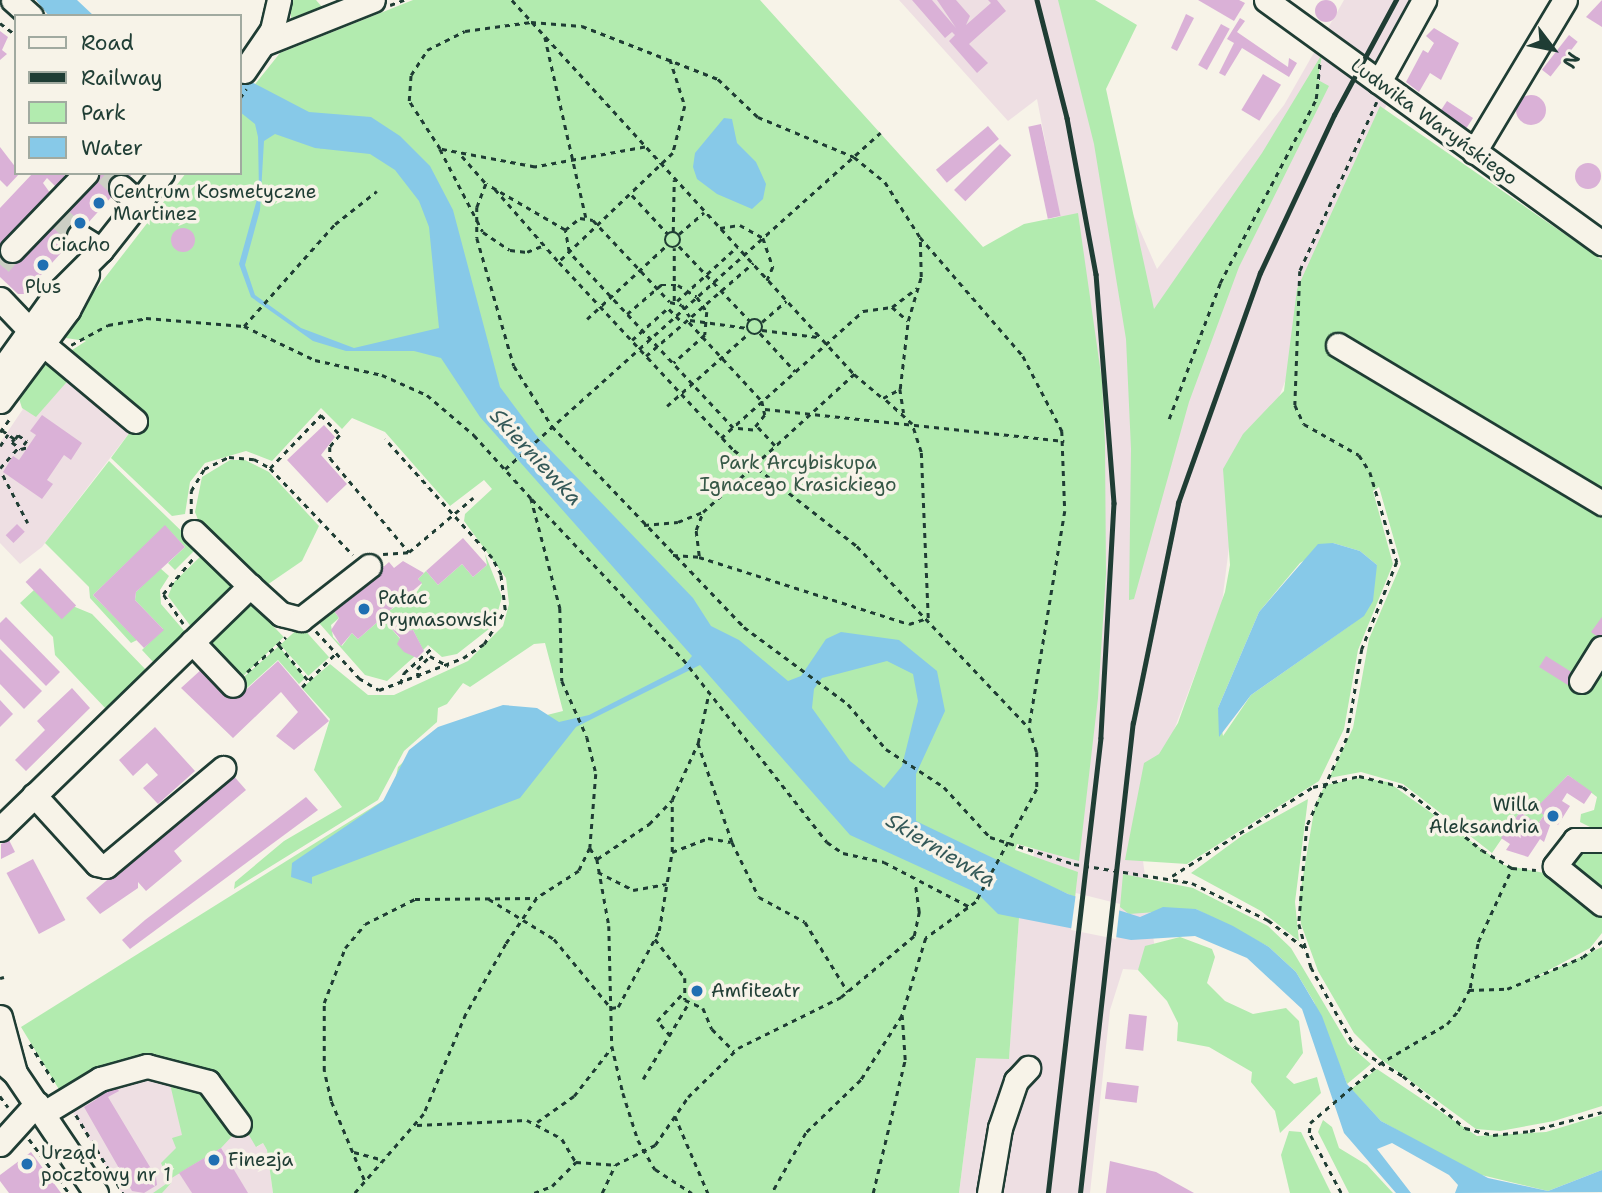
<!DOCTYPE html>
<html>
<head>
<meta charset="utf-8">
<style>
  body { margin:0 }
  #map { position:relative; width:1602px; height:1193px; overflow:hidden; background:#f7f3e8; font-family:"Shantell Sans",sans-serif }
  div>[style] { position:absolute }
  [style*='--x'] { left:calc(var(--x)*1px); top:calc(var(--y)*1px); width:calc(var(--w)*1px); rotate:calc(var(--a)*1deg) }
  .built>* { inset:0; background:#eedfe3 }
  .green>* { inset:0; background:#b2ebaf; transform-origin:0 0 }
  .water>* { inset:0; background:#87c9e8 }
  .pier>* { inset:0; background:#f7f3e8 }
  .building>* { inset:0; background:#dab1d7; transform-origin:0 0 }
  .round { border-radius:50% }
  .minor-tunnel>* { height:23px; margin-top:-11.5px; transform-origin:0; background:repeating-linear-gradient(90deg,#cccfc4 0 23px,transparent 0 34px) }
  .path>* { height:2.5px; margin-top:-1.25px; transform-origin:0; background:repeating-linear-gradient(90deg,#1f3d34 0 5px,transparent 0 10px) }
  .path>.ring { margin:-1.25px; padding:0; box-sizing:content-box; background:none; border:2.5px solid #1f3d34; border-radius:50% }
  .roads { filter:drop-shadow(2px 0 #1f3d34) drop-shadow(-2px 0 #1f3d34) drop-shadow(0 2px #1f3d34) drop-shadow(0 -2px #1f3d34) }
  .minor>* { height:23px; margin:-11.5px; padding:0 11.5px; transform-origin:11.5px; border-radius:11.5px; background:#f7f3e8 }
  .rail>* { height:4.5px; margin:-2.25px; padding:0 2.25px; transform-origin:2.25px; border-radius:2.25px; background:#1f3d34 }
  .dots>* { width:19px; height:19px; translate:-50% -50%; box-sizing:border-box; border:4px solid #f7f3e8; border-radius:50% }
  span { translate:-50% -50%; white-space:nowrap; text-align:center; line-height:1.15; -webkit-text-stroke:7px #f7f3e8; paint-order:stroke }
  .street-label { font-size:19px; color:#1f3d34 }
  .poi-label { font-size:19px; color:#1f3d34 }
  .left { translate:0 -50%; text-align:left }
  .right { translate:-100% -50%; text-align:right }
  .park-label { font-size:19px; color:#355746 }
  .water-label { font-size:21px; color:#345958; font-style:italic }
  .legend { position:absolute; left:14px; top:14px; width:228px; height:161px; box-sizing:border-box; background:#f7f3e8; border:2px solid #a1aaa0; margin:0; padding:9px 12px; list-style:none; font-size:21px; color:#1f3d34 }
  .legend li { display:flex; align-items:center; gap:14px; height:35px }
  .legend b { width:35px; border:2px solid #a1aaa0 }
  .north { position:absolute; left:1518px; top:14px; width:70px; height:70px; -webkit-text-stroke:5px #f7f3e8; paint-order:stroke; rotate:122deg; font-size:19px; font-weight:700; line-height:28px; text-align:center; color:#1f3d34 }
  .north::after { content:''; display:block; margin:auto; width:24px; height:32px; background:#1f3d34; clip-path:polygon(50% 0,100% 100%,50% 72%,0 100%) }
</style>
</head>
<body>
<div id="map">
  <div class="built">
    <div style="clip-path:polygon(899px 0,1071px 0,1132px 212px,1157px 269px,1284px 105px,1344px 0,1433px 0,1379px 86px,1387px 104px,1308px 270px,1302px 338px,1233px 515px,1222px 603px,1174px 730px,1143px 861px,1155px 950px,1138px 970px,1123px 969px,1110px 1010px,1090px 1193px,959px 1193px,976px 1058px,1009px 1058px,1019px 918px,1032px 871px,1048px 719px,1070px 270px,1037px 99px,1008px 121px)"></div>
    <div style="clip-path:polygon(44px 357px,133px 428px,42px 547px,20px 564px,0 543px,0 443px,23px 409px,18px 397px)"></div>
    <div style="clip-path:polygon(105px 1071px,221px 1088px,257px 1147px,263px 1143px,267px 1150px,273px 1193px,122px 1193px,63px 1096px)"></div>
  </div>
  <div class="green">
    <div style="clip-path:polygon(291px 0,316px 0,322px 7px,291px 18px)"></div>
    <div style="clip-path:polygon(413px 0,760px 0,983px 247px,1024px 224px,1078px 213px,1102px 381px,1105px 443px,1106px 574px,1098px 698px,1079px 861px,1017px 844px,1015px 850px,1078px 872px,1075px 897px,1008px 868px,1019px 918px,1009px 1059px,976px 1058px,959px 1193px,273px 1193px,267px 1150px,263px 1143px,256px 1147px,221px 1088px,148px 1060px,63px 1096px,21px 1027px,392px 795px,398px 767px,419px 747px,563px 711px,545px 643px,534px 644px,470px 687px,463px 683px,447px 704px,438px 708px,437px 722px,404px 751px,378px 800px,234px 889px,235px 882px,284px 841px,342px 807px,314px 770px,330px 719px,302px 688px,330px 664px,368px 695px,394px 695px,468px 661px,503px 626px,509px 604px,506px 578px,464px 521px,465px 514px,492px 489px,484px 480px,450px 506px,385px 432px,352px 418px,342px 429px,321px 408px,272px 461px,246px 451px,205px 463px,190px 482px,185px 514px,172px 516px,111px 458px,133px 428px,69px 352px,86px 341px,59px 337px,186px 173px,240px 173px,240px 103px,280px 53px)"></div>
    <div style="clip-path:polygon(1058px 0,1095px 0,1137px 25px,1106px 89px,1154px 309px,1262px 153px,1322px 54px,1318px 80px,1329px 86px,1239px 267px,1189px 402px,1134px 599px,1129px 600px,1131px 449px,1126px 339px,1094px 144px)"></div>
    <div style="clip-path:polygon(evenodd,1380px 106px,1602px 260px,1602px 643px,1573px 690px,1602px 653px,1602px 833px,1580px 822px,1581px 814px,1594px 810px,1597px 797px,1568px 775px,1536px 809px,1544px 815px,1538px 824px,1520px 812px,1492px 853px,1403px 784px,1361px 772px,1329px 778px,1353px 728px,1369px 639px,1401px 564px,1379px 487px,1373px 491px,1393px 564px,1358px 650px,1344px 729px,1319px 781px,1187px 864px,1125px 860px,1144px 763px,1159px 754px,1178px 723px,1225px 592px,1230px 565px,1223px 469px,1243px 434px,1284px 391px,1297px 289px,1380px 106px,1333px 543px,1360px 551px,1377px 565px,1352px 624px,1251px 695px,1223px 736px,1218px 708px,1259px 612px,1300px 563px,1333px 543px)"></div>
    <div style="clip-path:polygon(44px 357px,72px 376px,36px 417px,22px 408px,18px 395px)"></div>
    <div style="clip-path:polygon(230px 460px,245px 460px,269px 472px,319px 526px,302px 561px,264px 587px,202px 530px,195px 512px,202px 477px)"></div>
    <div style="clip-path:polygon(109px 461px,198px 547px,175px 570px,168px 563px,185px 547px,165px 526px,93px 595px,137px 640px,131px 643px,90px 598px,89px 587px,45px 543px)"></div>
    <div style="clip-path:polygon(204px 553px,235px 587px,192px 628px,168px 596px,174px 582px)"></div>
    <div style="clip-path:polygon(485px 554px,502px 597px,494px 625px,457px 654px,442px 657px,428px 645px,423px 650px,413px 630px,407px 631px,389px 611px,416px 593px,422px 584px,418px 579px,426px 571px,438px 585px,462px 564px,473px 577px,487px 565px)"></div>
    <div style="clip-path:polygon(160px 568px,169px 576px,160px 590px,161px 604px,186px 633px,155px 664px,142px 650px,163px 629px,135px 600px,136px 592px)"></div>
    <div style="clip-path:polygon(34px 590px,92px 614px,148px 672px,107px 710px,55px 655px,53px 637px,20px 603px)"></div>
    <div style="clip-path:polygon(355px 590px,334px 611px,339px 618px,331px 625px,333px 637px,342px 646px,352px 633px,358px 639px,382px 618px,415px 656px,387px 681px,365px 675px,320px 624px,319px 617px)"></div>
    <div style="left:249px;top:601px;width:50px;height:62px;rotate:46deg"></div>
    <div style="left:301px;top:626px;width:42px;height:28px;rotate:48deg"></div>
    <div style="clip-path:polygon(279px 646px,305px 678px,299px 684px,278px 660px,238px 696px,237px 683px)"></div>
    <div style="clip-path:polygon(1360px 778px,1388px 782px,1504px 865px,1549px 874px,1602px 911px,1602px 933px,1590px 948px,1523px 984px,1602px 947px,1602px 1106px,1554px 1121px,1500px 1131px,1476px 1129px,1379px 1058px,1354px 1033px,1318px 971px,1301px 924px,1299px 900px,1315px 805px,1325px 785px)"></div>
    <div style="clip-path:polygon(1308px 799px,1295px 902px,1299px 941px,1261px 911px,1191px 873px,1243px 835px)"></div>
    <div style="clip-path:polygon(1602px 845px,1602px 896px,1571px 876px,1568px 861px,1579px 847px)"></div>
    <div style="clip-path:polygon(1123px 874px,1193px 888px,1268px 926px,1291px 948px,1348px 1044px,1371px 1064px,1347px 1084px,1314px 1002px,1296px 972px,1269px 947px,1196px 909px,1129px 914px,1120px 907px)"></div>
    <div style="clip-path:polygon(1180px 937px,1212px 949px,1215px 957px,1207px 983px,1225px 1001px,1253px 1014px,1286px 1008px,1299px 1021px,1303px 1053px,1286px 1077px,1294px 1084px,1317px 1077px,1321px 1093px,1280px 1133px,1275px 1111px,1251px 1082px,1252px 1072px,1209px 1047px,1177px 1041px,1178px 1023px,1167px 1001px,1138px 970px,1145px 946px)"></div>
    <div style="clip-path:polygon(1377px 1069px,1477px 1136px,1546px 1132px,1602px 1115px,1602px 1170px,1548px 1191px,1473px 1173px,1381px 1121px,1351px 1089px)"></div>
    <div style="clip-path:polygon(174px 1080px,197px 1081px,234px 1134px,221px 1148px,170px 1179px,171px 1183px,162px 1193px,153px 1193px,169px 1182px,161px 1163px,176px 1148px,172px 1138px,182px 1135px,170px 1084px)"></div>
    <div style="clip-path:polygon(1323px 1120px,1332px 1127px,1339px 1148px,1367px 1165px,1393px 1193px,1349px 1193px,1318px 1132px)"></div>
    <div style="clip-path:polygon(1289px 1131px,1301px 1132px,1331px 1193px,1290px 1193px,1281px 1155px)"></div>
  </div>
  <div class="water">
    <div style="clip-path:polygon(36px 0,77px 0,94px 16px,49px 16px)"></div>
    <div style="clip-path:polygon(evenodd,240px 76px,309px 112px,371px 117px,400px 136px,430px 166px,453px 210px,500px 387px,536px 435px,693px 598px,711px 626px,739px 640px,788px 681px,801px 676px,826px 639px,841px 632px,899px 640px,937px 671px,945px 711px,916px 774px,916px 821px,1068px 894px,1140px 917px,1163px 907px,1196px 909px,1233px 926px,1269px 947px,1296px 972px,1322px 1016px,1347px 1084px,1381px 1121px,1488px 1178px,1548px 1191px,1602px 1170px,1602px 1192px,1455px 1193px,1458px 1185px,1449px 1175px,1392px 1143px,1377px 1149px,1411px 1193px,1396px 1193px,1344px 1133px,1302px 1009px,1247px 958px,1195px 936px,1131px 940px,998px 914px,977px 893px,850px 835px,700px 665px,576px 727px,520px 798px,312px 877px,312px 884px,291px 877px,292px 863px,383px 801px,409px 750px,438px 727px,503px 705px,537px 708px,559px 722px,589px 715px,683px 667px,692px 656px,480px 417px,441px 358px,414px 351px,346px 351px,313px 341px,251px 297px,239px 264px,259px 192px,258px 137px,255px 124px,240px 112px,240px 76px,275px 134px,315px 148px,370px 154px,395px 170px,419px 201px,429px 227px,439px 328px,354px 348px,301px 328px,255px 295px,245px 265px,260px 210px,264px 141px,275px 134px,240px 76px,887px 661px,913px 674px,918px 701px,902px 766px,884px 788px,850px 761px,812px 708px,814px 689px,822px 678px,887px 661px)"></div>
    <div style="clip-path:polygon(724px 118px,732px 119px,737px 143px,756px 162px,766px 184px,763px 199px,752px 209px,717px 194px,697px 179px,693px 167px,695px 153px)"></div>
    <div style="clip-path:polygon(1333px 543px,1360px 551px,1377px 565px,1373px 601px,1364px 616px,1251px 695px,1219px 737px,1218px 708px,1259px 612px,1318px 544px)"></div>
  </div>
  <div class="pier">
    <div style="clip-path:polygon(1076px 893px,1120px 904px,1116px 939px,1071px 930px)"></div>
  </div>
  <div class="building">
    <div style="clip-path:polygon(912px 0,932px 0,956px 28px,937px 0,956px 0,970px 16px,966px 25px,991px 3px,988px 0,997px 0,1006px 11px,969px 44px,988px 63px,977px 73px,949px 41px,955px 35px,952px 32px,945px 38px)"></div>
    <div style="clip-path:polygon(1198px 0,1239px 0,1245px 3px,1234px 21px)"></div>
    <div style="clip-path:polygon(1602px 0,1602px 27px,1586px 17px)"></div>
    <div class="round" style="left:1315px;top:0;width:22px;height:22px"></div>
    <div style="clip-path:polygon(1186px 14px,1194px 18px,1177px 51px,1171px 48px)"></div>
    <div style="clip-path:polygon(1240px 18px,1245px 21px,1237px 32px,1288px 67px,1289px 58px,1297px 63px,1289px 77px,1242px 48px,1225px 76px,1219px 73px,1234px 43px,1227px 39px)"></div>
    <div style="left:1221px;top:24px;width:10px;height:47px;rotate:29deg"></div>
    <div style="clip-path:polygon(1434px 28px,1459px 43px,1441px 80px,1430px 73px,1419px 92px,1406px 82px,1423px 50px,1428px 53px,1434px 43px,1426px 36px)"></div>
    <div style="clip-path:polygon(0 31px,8px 37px,2px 50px,7px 54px,0 60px)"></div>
    <div style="left:1569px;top:35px;width:11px;height:44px;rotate:38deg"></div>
    <div style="left:1263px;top:74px;width:21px;height:42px;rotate:31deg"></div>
    <div class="round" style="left:1516px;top:95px;width:30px;height:30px"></div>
    <div style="left:1447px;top:101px;width:31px;height:12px;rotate:33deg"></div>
    <div style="left:1041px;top:124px;width:94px;height:13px;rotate:78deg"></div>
    <div style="left:988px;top:126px;width:17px;height:68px;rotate:50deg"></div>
    <div style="left:1000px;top:144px;width:16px;height:65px;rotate:45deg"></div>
    <div style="clip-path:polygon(0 147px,20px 173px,7px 187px,0 180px)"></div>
    <div class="round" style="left:1575px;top:163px;width:26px;height:26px"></div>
    <div style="clip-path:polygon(33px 173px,62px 173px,73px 184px,63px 194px,47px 178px,43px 183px,53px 197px,5px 243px,21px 259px,21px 251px,91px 173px,133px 173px,24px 294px,18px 294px,0 277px,0 208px)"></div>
    <div class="round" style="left:171px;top:228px;width:24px;height:24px"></div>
    <div style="clip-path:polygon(42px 415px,82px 443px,71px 460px,64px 455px,47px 480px,53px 484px,42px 499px,3px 472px,13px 456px,19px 460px,36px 435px,30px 431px)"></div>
    <div style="clip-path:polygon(324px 425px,335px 437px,321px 455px,347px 484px,327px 503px,287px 460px)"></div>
    <div style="left:17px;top:524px;width:11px;height:16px;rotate:45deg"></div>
    <div style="clip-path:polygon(165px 525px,185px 547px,136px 592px,135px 600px,164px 630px,144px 648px,93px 595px)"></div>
    <div style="clip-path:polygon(463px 538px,487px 565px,473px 577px,462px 564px,438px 585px,426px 571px)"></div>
    <div style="clip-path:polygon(403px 561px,424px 573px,418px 579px,422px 583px,389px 611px,407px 631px,413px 630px,424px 651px,417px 658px,404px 652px,397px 644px,400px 638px,382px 618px,358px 639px,352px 633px,341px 646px,331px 630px,339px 618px,334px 611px,389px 562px,394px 568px)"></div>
    <div style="left:40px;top:568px;width:52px;height:20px;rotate:46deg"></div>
    <div style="clip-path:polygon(6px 617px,60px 672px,46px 686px,0 639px,0 623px)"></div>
    <div style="clip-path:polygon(1602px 617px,1602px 640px,1591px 632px)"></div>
    <div style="clip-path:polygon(0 649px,42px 691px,24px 709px,0 684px)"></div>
    <div style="left:1546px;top:656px;width:38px;height:13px;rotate:32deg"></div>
    <div style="clip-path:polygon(278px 661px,329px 721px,294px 750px,276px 736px,298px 712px,281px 692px,233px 738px,181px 688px,203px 668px,229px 697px,238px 697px)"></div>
    <div style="clip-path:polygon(72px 688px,90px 708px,26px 771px,15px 760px,45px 730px,37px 721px)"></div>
    <div style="clip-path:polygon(0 700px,13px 714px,0 727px)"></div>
    <div style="clip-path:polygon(155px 727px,195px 771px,158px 804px,143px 788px,158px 775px,147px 763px,133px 776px,119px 760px)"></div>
    <div style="clip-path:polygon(232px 774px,246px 790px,174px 851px,182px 861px,146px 891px,138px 882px,138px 888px,100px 914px,86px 898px)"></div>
    <div style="clip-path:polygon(1568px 775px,1592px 792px,1584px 804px,1567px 793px,1562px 801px,1570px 806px,1558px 825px,1552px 820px,1544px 842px,1540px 839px,1528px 857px,1506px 850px,1510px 844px,1501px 838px,1520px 812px,1538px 824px,1544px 815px,1535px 809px)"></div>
    <div style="clip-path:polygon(306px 797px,318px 810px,130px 949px,122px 940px,145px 920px)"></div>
    <div style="clip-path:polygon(9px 840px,15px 852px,1px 859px,1px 844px)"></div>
    <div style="left:33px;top:859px;width:69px;height:30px;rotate:62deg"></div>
    <div style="left:1129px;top:1014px;width:18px;height:35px;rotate:6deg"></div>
    <div style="clip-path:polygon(112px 1080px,119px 1091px,108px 1097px,156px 1177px,157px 1185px,144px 1193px,132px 1191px,84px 1107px,97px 1099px,92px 1091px)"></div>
    <div style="left:1107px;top:1082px;width:32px;height:17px;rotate:7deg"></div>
    <div style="clip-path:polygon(221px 1148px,248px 1193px,192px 1193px,179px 1173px)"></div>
    <div style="clip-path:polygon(31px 1152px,61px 1193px,9px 1193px,0 1181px,0 1175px)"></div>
    <div style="clip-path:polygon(1110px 1161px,1156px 1172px,1194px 1193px,1106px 1193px)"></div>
  </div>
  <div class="minor-tunnel">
    <div style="--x:106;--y:173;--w:21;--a:43"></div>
    <div style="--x:58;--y:216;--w:29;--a:44"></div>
    <div style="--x:0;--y:264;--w:18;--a:-49"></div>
  </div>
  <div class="path">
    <div style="--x:512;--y:0;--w:507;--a:47.56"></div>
    <div style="--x:854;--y:374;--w:38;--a:40"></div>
    <div style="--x:390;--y:5;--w:15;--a:-20"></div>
    <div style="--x:0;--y:23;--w:20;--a:37"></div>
    <div style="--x:545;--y:37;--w:185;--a:77.2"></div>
    <div style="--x:670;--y:59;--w:49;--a:72.3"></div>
    <div style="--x:685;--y:106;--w:49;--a:104.3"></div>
    <div style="--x:673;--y:153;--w:158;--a:136.3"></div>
    <div style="--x:559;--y:262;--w:257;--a:47.1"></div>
    <div style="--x:734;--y:450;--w:156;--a:38"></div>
    <div style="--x:857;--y:546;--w:250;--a:46.6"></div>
    <div style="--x:1029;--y:728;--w:25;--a:72"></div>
    <div style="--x:1037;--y:752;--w:37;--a:90"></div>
    <div style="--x:1037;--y:789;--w:128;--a:118.4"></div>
    <div style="--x:976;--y:902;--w:62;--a:144.2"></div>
    <div style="--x:926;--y:938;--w:82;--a:107.1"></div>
    <div style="--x:902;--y:1016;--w:76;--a:122.6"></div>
    <div style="--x:861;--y:1080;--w:76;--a:136.1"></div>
    <div style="--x:806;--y:1133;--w:69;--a:119.5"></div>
    <div style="--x:240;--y:98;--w:11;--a:-56"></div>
    <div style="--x:1377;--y:102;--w:186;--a:114.5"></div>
    <div style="--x:1300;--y:271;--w:134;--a:92.1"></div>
    <div style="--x:1295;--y:405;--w:21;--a:65"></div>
    <div style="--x:1304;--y:424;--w:63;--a:29.4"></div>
    <div style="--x:1359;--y:455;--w:20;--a:57"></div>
    <div style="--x:1370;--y:472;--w:94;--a:73.3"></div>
    <div style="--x:1397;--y:562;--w:94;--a:111.9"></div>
    <div style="--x:1362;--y:649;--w:90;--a:99.6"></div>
    <div style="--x:1347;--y:738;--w:97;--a:114.4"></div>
    <div style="--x:1307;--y:826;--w:98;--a:94.7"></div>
    <div style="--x:1299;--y:924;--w:45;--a:74.4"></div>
    <div style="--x:1311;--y:967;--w:91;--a:61.2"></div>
    <div style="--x:1355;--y:1047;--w:56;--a:31.1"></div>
    <div style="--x:1403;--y:1076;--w:81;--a:40"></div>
    <div style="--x:1465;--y:1128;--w:29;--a:14"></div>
    <div style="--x:1493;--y:1135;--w:37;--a:-6"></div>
    <div style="--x:1530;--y:1131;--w:74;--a:-14.8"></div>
    <div style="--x:645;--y:147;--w:112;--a:169.7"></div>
    <div style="--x:535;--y:167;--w:97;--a:-169.3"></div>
    <div style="--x:440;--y:149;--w:57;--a:-122.9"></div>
    <div style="--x:409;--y:101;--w:26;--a:-86"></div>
    <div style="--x:411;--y:75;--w:30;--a:-57"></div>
    <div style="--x:427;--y:50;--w:42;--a:-26.6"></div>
    <div style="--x:465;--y:31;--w:67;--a:-7.8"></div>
    <div style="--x:531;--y:22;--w:51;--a:4.5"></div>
    <div style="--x:582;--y:26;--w:146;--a:21.3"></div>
    <div style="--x:718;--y:79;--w:55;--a:43.5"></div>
    <div style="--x:758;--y:117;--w:104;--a:22.6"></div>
    <div style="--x:854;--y:157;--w:40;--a:39"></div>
    <div style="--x:885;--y:182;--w:65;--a:57.5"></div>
    <div style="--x:920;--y:237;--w:157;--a:49.1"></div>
    <div style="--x:1023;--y:356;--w:85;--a:62.5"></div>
    <div style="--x:1062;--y:431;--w:80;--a:87.9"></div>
    <div style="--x:1065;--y:511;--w:220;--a:99.4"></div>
    <div style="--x:440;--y:149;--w:93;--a:62.6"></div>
    <div style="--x:483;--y:232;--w:32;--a:34"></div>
    <div style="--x:510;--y:250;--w:17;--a:7"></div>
    <div style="--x:527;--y:252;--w:18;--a:-22"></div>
    <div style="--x:462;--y:156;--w:37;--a:49"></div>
    <div style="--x:495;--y:189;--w:97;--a:48.8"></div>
    <div style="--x:632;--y:195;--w:53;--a:47.3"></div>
    <div style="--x:720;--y:228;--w:20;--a:-9"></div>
    <div style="--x:740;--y:225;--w:26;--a:29"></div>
    <div style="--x:763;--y:238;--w:31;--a:71"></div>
    <div style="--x:773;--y:267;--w:15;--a:113"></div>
    <div style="--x:565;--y:230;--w:91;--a:-149.8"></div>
    <div style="--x:486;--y:184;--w:25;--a:111"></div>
    <div style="--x:477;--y:207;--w:31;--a:90"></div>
    <div style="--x:477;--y:238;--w:133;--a:73.9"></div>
    <div style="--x:514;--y:366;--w:71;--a:57.7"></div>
    <div style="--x:552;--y:426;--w:278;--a:46.3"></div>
    <div style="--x:744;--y:627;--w:129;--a:36.5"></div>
    <div style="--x:848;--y:704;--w:59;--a:49.8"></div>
    <div style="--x:886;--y:749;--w:69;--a:33.2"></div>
    <div style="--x:944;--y:787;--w:68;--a:47.4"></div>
    <div style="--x:990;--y:837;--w:88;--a:17.8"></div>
    <div style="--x:1074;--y:864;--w:120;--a:9.1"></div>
    <div style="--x:1192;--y:883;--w:85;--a:26"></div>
    <div style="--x:1268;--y:920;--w:48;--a:37.3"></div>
    <div style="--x:673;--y:232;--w:52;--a:-88.9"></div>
    <div class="ring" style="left:665px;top:232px;width:13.5px;height:13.5px"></div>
    <div style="--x:679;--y:234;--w:33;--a:-41"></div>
    <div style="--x:679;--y:246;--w:103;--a:46.6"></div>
    <div style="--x:674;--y:301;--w:53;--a:-90"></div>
    <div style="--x:677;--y:301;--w:81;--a:-42"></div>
    <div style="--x:892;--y:307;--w:31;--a:-37"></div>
    <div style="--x:669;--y:309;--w:20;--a:45"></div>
    <div style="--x:627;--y:314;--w:45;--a:-40.5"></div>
    <div style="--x:661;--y:285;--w:17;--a:0"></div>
    <div style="--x:678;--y:285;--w:22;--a:32"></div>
    <div style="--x:697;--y:297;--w:18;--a:56"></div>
    <div style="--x:707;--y:312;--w:23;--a:95"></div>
    <div style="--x:705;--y:335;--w:42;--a:137.9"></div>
    <div style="--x:587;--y:319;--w:109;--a:-42.8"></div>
    <div class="ring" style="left:747px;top:319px;width:13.5px;height:13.5px"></div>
    <div style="--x:690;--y:320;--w:58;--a:8"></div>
    <div style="--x:689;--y:322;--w:108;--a:47.3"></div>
    <div style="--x:762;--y:401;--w:14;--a:78"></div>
    <div style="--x:765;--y:415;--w:19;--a:129"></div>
    <div style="--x:753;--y:430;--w:20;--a:-174"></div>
    <div style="--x:733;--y:428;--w:241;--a:-133"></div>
    <div style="--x:569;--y:252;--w:22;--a:-100"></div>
    <div style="--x:565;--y:230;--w:19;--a:-39"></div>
    <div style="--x:580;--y:218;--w:13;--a:9"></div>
    <div style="--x:593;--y:220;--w:112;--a:46.8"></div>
    <div style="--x:670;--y:302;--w:12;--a:14"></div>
    <div style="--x:682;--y:305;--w:14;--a:56"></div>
    <div style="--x:762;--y:322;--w:32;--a:-41"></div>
    <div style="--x:244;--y:326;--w:137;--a:-48.3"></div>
    <div style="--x:335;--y:224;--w:53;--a:-38.2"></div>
    <div style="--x:762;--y:330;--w:56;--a:7.1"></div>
    <div style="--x:760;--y:333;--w:52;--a:47.4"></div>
    <div style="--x:632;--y:340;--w:50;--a:-41.7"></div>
    <div style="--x:71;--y:345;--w:42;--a:-28.4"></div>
    <div style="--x:108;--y:325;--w:39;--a:-10"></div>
    <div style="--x:146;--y:318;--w:98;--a:4.7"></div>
    <div style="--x:244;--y:326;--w:79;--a:25.6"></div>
    <div style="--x:315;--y:360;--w:69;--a:12.6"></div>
    <div style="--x:382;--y:375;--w:49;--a:24"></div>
    <div style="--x:427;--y:395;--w:62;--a:40.4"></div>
    <div style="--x:474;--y:435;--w:85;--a:47.9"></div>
    <div style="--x:531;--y:498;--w:114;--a:75.2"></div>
    <div style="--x:560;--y:608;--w:73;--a:88.4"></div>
    <div style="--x:562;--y:681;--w:61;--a:65.9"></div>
    <div style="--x:587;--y:737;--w:38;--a:76"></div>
    <div style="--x:596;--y:774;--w:74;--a:94.6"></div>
    <div style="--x:590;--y:848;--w:25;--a:116"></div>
    <div style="--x:579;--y:871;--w:50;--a:147.3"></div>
    <div style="--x:537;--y:898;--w:55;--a:124"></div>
    <div style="--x:506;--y:944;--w:81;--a:119.7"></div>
    <div style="--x:466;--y:1014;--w:108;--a:112.8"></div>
    <div style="--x:424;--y:1114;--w:105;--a:131.1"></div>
    <div style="--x:646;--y:356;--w:142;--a:-41"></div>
    <div style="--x:900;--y:389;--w:24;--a:81"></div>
    <div style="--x:667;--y:406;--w:110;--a:-41.7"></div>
    <div style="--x:765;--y:409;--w:301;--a:6.1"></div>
    <div style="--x:1169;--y:419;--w:145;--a:-69.4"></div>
    <div style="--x:1220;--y:283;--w:208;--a:-62.4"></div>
    <div style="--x:1316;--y:99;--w:36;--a:-84"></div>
    <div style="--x:758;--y:427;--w:25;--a:47"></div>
    <div style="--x:2;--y:430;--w:16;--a:35"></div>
    <div style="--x:0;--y:432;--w:19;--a:-54"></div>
    <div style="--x:721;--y:438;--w:191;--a:-41.8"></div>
    <div style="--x:863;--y:311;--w:29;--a:-8"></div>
    <div style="--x:892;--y:307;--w:21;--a:41"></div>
    <div style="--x:908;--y:321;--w:46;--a:-73.5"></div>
    <div style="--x:921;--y:277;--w:40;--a:-91.4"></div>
    <div style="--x:15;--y:439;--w:4;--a:135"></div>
    <div style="--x:12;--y:442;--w:11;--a:38"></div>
    <div style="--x:21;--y:449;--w:7;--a:-16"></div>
    <div style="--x:15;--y:439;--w:5;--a:-53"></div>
    <div style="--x:18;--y:435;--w:11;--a:34"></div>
    <div style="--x:27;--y:441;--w:5;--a:127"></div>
    <div style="--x:0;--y:446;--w:14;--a:-56"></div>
    <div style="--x:0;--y:468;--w:28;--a:-48"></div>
    <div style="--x:270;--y:468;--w:74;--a:-46.1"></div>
    <div style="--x:321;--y:415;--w:28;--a:46"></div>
    <div style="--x:340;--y:435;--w:16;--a:130"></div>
    <div style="--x:330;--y:447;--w:11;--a:90"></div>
    <div style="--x:330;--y:458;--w:123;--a:50"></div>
    <div style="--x:505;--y:469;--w:504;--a:-41.86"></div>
    <div style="--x:3;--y:475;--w:54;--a:62.5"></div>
    <div style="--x:532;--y:499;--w:220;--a:46.7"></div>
    <div style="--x:683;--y:659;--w:233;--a:51.8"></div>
    <div style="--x:827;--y:842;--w:19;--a:35"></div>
    <div style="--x:843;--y:853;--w:42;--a:12.4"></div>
    <div style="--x:884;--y:862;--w:97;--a:27.6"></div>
    <div style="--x:191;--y:514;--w:23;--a:-90"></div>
    <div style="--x:191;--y:491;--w:26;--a:-59"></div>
    <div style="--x:204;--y:469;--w:28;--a:-26"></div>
    <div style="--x:229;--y:457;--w:25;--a:5"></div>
    <div style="--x:254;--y:459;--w:18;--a:29"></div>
    <div style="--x:270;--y:468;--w:120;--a:46.3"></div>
    <div style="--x:644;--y:525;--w:34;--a:-5"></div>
    <div style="--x:678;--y:522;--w:27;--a:-22"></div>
    <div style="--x:703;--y:512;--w:205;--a:-42.4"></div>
    <div style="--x:383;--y:554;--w:26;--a:-4"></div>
    <div style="--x:409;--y:552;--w:84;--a:-40.2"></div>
    <div style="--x:673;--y:555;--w:26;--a:4"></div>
    <div style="--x:699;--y:557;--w:220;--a:17.7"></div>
    <div style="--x:909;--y:624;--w:20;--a:-18"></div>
    <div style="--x:928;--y:618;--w:166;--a:-92.4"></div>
    <div style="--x:921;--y:452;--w:29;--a:-108"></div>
    <div style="--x:912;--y:424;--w:39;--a:-138"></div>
    <div style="--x:883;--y:398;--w:19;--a:-28"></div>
    <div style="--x:900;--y:389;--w:68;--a:-83.3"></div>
    <div style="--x:699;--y:556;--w:26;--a:-97"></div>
    <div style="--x:696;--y:530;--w:19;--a:-69"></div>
    <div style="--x:183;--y:624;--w:36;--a:-124"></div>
    <div style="--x:163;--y:594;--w:50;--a:-49.9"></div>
    <div style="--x:316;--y:631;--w:64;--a:47.5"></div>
    <div style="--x:359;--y:678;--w:23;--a:31"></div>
    <div style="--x:379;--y:690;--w:90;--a:-20.9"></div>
    <div style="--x:463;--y:658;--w:25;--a:-34"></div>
    <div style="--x:484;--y:644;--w:40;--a:-58"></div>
    <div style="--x:505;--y:610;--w:35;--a:-97"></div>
    <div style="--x:501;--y:575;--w:19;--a:-118"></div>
    <div style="--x:492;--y:558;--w:160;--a:-132"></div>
    <div style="--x:279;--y:645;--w:45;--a:50.4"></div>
    <div style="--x:247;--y:672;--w:52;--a:-41.9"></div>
    <div style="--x:418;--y:678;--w:9;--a:-96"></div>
    <div style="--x:417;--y:669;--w:18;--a:-45"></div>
    <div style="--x:430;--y:656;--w:21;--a:29"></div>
    <div style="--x:400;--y:684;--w:12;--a:-70"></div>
    <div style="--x:404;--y:673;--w:36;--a:-42"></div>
    <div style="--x:302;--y:687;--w:48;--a:-45"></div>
    <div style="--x:698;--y:743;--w:105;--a:71"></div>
    <div style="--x:732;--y:842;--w:61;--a:63.9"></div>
    <div style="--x:759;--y:897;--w:52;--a:28.5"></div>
    <div style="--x:805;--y:922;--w:82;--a:58.4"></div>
    <div style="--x:590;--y:848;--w:13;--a:58"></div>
    <div style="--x:597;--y:859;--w:68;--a:79.8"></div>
    <div style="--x:609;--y:926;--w:120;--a:88.6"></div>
    <div style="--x:612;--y:1046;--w:48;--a:76.8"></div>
    <div style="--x:623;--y:1093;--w:49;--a:72.3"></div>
    <div style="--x:638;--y:1140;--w:34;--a:60"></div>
    <div style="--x:655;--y:1169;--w:44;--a:33"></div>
    <div style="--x:672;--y:852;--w:39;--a:-21"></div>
    <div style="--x:708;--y:838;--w:23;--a:10"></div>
    <div style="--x:597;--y:859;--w:63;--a:-33.9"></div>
    <div style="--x:649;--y:824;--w:32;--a:-46"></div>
    <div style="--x:598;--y:872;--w:39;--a:27"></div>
    <div style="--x:633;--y:890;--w:34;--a:-10"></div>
    <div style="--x:1172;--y:876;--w:167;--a:-32.3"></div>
    <div style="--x:1313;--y:787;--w:47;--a:-13.4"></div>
    <div style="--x:1359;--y:776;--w:45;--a:14"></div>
    <div style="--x:1403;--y:787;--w:101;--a:38.6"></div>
    <div style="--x:1482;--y:850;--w:35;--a:31"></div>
    <div style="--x:1512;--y:868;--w:24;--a:5"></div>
    <div style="--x:489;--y:899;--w:76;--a:31.6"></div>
    <div style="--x:554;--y:939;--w:89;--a:50.4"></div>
    <div style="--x:611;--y:1008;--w:7;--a:-8"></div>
    <div style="--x:618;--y:1007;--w:86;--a:-61.7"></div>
    <div style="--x:659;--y:931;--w:80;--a:-80.7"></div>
    <div style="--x:672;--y:852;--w:52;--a:-90"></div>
    <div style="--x:672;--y:800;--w:63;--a:-65.5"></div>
    <div style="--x:698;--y:743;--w:52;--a:-77.8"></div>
    <div style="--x:655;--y:939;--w:49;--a:52.4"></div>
    <div style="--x:685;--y:978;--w:22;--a:90"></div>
    <div style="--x:685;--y:1000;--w:20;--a:24"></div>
    <div style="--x:703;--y:1008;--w:23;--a:67"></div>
    <div style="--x:712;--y:1029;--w:31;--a:45"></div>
    <div style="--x:0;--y:978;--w:4;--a:-14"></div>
    <div style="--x:1469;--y:990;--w:38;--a:-2"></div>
    <div style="--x:1507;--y:989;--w:82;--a:-22.8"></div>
    <div style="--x:1583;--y:957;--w:25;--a:-40"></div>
    <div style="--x:670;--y:1036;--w:20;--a:-131"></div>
    <div style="--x:657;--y:1021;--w:38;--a:-47"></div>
    <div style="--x:30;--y:1044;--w:46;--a:57.3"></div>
    <div style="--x:643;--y:1079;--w:87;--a:-59"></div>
    <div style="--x:0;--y:1096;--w:14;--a:54"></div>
    <div style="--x:76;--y:1115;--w:91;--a:58.9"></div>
    <div style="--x:675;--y:1116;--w:84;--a:66.8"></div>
    <div style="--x:537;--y:1122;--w:45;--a:-35.1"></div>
    <div style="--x:574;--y:1096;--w:62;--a:-52.2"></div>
    <div style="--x:417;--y:1125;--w:110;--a:-2.6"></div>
    <div style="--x:527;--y:1120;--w:40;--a:28"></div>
    <div style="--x:562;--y:1139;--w:27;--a:59"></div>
    <div style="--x:29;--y:1139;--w:67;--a:53.5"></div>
    <div style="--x:354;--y:1152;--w:27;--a:15"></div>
    <div style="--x:364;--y:1180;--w:86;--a:-112.7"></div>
    <div style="--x:331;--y:1101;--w:31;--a:-103"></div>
    <div style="--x:324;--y:1071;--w:68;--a:-90"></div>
    <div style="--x:324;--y:1003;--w:59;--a:-69.1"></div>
    <div style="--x:345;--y:948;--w:31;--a:-50"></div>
    <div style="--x:365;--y:924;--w:56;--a:-26.6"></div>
    <div style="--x:415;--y:899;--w:122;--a:-0.5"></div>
    <div style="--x:534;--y:1193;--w:19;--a:-21"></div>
    <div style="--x:552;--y:1186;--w:34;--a:-45"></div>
    <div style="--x:576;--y:1162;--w:39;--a:4"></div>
    <div style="--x:602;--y:1193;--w:31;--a:-65"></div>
    <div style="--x:615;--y:1165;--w:45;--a:-26.6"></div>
    <div style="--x:655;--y:1145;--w:58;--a:-55.5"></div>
    <div style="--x:688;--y:1097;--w:70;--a:-44.4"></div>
    <div style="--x:738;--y:1048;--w:115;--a:-26.3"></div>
    <div style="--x:841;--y:997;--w:95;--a:-39.9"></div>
    <div style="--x:914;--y:936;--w:25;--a:-78"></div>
    <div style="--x:919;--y:912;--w:29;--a:-98"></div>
    <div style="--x:873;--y:1193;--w:137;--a:-76.5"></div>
    <div style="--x:905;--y:1060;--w:44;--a:-93.9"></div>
    <div style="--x:1341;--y:1193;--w:68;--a:-118.1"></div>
    <div style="--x:1309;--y:1133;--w:10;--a:-84"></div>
    <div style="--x:1310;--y:1123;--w:91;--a:-40.5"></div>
    <div style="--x:1379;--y:1064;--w:79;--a:-30.5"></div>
    <div style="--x:1447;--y:1024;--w:17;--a:-50"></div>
    <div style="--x:1458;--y:1011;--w:26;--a:-62"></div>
    <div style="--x:1470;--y:988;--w:47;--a:-80.1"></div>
    <div style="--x:1478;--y:942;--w:81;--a:-65.3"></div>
  </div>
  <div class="roads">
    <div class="minor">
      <div style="--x:13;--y:0;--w:24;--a:42"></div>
      <div style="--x:1266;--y:0;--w:415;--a:35.9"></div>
      <div style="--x:265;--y:43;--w:116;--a:-21.7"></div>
      <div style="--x:244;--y:71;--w:50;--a:-55.7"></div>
      <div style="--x:272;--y:30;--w:31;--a:-77"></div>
      <div style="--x:1379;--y:82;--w:94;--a:-61.2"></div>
      <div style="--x:1474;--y:152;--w:177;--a:-59.1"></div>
      <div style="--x:121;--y:187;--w:24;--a:42"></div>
      <div style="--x:79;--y:236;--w:26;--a:32"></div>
      <div style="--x:12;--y:250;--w:107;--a:-46.1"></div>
      <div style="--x:0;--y:299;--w:62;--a:46.3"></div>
      <div style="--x:43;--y:344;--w:120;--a:39.9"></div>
      <div style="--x:1338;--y:345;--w:308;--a:30.9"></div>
      <div style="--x:0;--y:372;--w:91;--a:-54.4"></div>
      <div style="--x:53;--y:298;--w:68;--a:-45"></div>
      <div style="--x:101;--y:250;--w:98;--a:-51.6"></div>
      <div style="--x:0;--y:401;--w:114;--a:-53.2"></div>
      <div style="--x:68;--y:310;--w:41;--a:-62.2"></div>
      <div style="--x:194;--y:532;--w:78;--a:44"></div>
      <div style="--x:192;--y:642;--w:59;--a:46.4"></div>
      <div style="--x:1581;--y:681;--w:39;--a:-58"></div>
      <div style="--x:34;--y:795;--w:93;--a:47.6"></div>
      <div style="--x:97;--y:864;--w:9;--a:13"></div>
      <div style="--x:106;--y:866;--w:153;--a:-39.9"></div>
      <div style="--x:0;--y:829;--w:349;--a:-44.2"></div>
      <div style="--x:250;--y:586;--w:42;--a:42.1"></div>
      <div style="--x:281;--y:614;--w:21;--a:14"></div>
      <div style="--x:301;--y:619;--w:86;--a:-37.9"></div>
      <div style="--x:1602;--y:840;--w:27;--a:180"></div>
      <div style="--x:1575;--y:840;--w:33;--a:128"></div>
      <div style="--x:1555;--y:866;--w:60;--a:39"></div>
      <div style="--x:0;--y:1017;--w:58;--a:75"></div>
      <div style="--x:0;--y:1060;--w:20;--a:41"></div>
      <div style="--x:15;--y:1073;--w:145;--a:56"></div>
      <div style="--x:44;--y:1113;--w:66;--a:-31.3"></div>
      <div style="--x:100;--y:1079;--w:49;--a:-15.5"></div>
      <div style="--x:147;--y:1066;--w:63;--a:14.7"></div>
      <div style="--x:208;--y:1082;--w:52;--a:53.6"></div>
      <div style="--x:0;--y:1144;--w:55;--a:-47.9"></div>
      <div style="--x:989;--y:1193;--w:66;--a:-80.4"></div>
      <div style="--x:1000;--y:1128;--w:50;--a:-71.2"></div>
      <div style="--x:1016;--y:1081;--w:18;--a:-47"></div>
    </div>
  </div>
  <div class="rail">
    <div style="--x:1037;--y:0;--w:122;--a:75.7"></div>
    <div style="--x:1067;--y:118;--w:159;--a:79.5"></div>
    <div style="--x:1096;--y:274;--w:230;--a:85.5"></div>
    <div style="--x:1114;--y:503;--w:235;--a:93.2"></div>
    <div style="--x:1101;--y:738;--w:458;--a:96.6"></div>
    <div style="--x:1080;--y:1193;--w:473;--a:-83.6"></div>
    <div style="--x:1133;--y:723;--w:225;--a:-78.4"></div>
    <div style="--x:1178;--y:503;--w:244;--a:-70.4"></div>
    <div style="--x:1260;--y:273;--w:174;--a:-64.9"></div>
    <div style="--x:1334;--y:115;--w:131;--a:-61.7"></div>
  </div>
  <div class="dots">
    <div style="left:99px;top:203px;background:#1f6fb2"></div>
    <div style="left:80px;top:223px;background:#1f6fb2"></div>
    <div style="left:43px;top:265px;background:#1f6fb2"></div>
    <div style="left:364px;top:609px;background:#1f6fb2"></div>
    <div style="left:1553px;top:816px;background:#1f6fb2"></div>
    <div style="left:697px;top:991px;background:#1f6fb2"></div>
    <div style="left:214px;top:1160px;background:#1f6fb2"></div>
    <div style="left:27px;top:1164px;background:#1f6fb2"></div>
  </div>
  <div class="street-label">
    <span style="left:1434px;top:122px;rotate:36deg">Ludwika Waryńskiego</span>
  </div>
  <div class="poi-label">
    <span class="left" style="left:113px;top:203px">Centrum Kosmetyczne<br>Martinez</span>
    <span style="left:80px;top:245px">Ciacho</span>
    <span style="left:43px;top:287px">Plus</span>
    <span class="left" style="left:378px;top:609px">Pałac<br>Prymasowski</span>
    <span class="right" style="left:1539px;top:816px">Willa<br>Aleksandria</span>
    <span class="left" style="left:711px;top:991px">Amfiteatr</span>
    <span class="left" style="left:41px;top:1164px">Urząd<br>pocztowy nr 1</span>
    <span class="left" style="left:228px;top:1160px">Finezja</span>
  </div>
  <div class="park-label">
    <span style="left:798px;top:474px">Park Arcybiskupa<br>Ignacego Krasickiego</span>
  </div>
  <div class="water-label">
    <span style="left:536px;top:457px;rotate:47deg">Skierniewka</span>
    <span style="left:941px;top:850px;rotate:31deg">Skierniewka</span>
  </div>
  <ul class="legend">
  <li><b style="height:9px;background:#f7f3e8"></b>Road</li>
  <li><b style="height:9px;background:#1f3d34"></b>Railway</li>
  <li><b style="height:19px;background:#b2ebaf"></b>Park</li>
  <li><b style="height:19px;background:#87c9e8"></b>Water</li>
  </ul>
  <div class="north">N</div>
</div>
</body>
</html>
